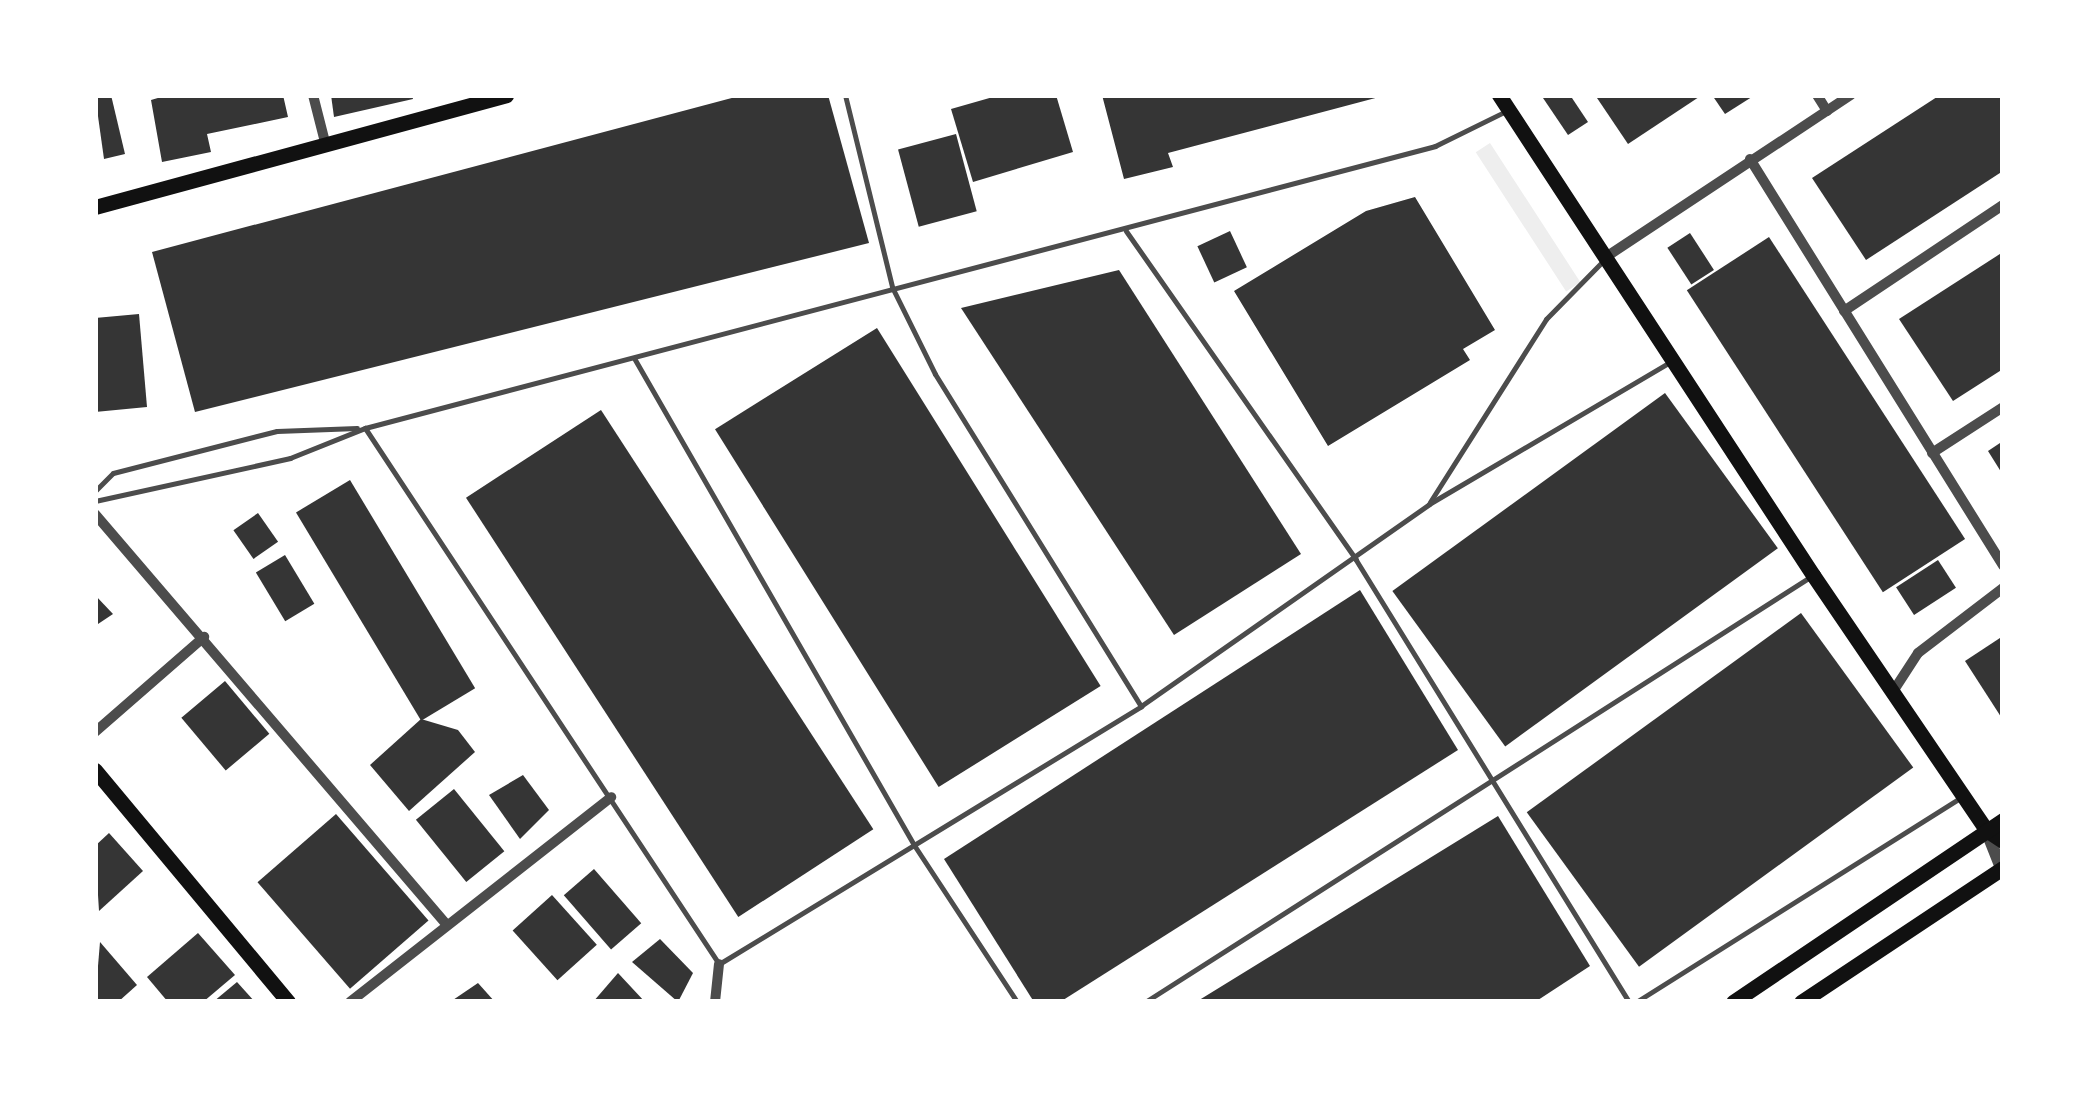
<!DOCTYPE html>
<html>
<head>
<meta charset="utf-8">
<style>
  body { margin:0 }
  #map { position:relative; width:2098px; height:1097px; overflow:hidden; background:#fff; font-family:Mulish,sans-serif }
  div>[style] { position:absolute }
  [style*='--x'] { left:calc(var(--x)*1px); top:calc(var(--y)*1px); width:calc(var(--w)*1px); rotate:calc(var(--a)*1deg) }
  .green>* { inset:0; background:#eee; transform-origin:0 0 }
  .building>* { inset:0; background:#353535; transform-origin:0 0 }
  .service>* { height:5px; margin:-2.5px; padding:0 2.5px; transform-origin:2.5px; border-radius:2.5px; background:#4c4c4c }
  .minor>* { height:10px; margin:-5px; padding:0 5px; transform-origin:5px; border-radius:5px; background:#4c4c4c }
  .tertiary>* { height:12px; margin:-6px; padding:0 6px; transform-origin:6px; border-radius:6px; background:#4c4c4c }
  .primary>* { height:15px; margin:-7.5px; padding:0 7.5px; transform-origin:7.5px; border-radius:7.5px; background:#111 }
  span { translate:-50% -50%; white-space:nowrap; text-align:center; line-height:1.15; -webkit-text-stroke:9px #fff; paint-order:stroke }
  .frame { position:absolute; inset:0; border:98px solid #fff; pointer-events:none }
</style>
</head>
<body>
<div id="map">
  <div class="green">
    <div style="left:1490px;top:143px;width:166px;height:17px;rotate:57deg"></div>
  </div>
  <div class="building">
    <div style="clip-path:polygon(95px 95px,111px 95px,125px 154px,104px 159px)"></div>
    <div style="clip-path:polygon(168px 95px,283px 95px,288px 117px,207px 134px,211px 152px,162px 162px,151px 100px)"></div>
    <div style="clip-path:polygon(331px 95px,412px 95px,413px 99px,334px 117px)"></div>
    <div style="clip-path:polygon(743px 95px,828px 95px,869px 243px,195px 412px,152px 252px)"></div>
    <div style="clip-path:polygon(1000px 95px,1056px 95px,1073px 152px,973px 182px,951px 109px)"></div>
    <div style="clip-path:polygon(1102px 95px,1383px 95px,1383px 96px,1168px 153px,1173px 167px,1124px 179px)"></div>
    <div style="clip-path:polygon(1541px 95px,1570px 95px,1588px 122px,1568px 135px)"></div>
    <div style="clip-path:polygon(1595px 95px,1702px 95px,1628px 144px)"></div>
    <div style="clip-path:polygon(1712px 95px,1755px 95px,1725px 114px)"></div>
    <div style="clip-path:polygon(1940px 95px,2003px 95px,2003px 171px,1866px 260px,1812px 178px)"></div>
    <div style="left:956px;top:134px;width:80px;height:60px;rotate:75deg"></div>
    <div style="clip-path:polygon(1415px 197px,1495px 330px,1463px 349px,1470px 360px,1328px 446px,1234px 291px,1366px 211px)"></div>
    <div style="left:1230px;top:231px;width:40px;height:36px;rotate:65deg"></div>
    <div style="left:1690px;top:233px;width:44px;height:27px;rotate:57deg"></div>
    <div style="left:1769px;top:237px;width:360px;height:98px;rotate:57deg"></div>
    <div style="clip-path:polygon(2003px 252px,2003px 369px,1953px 401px,1899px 319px)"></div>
    <div style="clip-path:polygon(1119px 270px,1301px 554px,1174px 635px,961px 308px)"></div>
    <div style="clip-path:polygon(139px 314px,147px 407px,95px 412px,95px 318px)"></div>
    <div style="left:877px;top:328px;width:422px;height:191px;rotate:58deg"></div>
    <div style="left:1665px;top:393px;width:192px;height:337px;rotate:54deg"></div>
    <div style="left:601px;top:410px;width:500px;height:161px;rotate:57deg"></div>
    <div style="clip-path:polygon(2003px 441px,2003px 475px,1988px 451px)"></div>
    <div style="left:350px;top:480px;width:243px;height:63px;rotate:59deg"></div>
    <div style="left:258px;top:513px;width:35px;height:30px;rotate:55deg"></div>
    <div style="left:285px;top:555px;width:57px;height:34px;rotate:59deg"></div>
    <div style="left:1938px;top:560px;width:33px;height:50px;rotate:57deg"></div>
    <div style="clip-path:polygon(1360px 590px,1458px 750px,1060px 1002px,1034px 1002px,944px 859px)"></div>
    <div style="clip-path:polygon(95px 595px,113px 614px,95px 626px)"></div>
    <div style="left:1801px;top:613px;width:191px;height:339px;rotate:54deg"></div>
    <div style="clip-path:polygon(2003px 636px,2003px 720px,1965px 661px)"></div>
    <div style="left:225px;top:681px;width:69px;height:57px;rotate:50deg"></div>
    <div style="clip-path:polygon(421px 719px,458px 730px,475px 752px,409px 811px,370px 765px)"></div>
    <div style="clip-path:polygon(523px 775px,549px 810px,520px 839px,489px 795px)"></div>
    <div style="left:454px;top:789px;width:80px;height:49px;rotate:51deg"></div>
    <div style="left:336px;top:814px;width:141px;height:104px;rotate:49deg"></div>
    <div style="clip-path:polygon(1498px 816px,1590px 966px,1535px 1002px,1196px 1002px)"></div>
    <div style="clip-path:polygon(109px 833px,143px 871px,99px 911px,95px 846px)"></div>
    <div style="left:594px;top:869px;width:72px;height:40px;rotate:49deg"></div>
    <div style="left:552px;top:895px;width:67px;height:53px;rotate:48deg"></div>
    <div style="clip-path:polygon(198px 933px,235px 975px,203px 1002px,168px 1002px,147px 977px)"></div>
    <div style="clip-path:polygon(660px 939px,693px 973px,678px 1002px,632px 962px)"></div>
    <div style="clip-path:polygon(100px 942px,137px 985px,118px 1002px,95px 1002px)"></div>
    <div style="clip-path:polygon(618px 973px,645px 1002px,593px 1002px)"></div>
    <div style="clip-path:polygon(237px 982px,255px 1002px,213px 1002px)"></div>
    <div style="clip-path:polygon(478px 983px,495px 1002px,450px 1002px)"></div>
  </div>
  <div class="service">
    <div style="--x:845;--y:95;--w:198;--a:76.2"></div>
    <div style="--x:892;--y:287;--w:97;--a:63.7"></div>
    <div style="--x:935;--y:374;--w:391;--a:58.2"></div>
    <div style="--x:1126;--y:231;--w:401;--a:55"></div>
    <div style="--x:1356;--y:560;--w:520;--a:58.3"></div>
    <div style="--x:634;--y:358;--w:562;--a:60.1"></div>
    <div style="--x:914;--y:845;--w:188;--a:56.7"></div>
    <div style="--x:365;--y:428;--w:642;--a:56.56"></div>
    <div style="--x:719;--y:964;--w:495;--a:-31.4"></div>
    <div style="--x:1141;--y:706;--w:352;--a:-35"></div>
    <div style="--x:1429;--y:504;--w:277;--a:-30.5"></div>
    <div style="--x:95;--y:491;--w:25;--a:-45"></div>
    <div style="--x:113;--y:473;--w:169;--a:-14.4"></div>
    <div style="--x:277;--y:431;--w:80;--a:-2.1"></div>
    <div style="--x:95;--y:501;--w:200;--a:-12.4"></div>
    <div style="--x:290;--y:458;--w:81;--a:-21.8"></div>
    <div style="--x:365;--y:428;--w:1107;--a:-14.76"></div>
    <div style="--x:1435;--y:146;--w:79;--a:-26.2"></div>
    <div style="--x:1430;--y:502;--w:217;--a:-57.6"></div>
    <div style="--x:1546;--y:319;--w:83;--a:-45.5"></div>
    <div style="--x:1145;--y:1002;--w:789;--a:-32.58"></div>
    <div style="--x:1636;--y:1002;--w:385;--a:-32.2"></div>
  </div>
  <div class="minor">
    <div style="--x:313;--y:95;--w:49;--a:75.7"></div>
    <div style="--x:1817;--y:95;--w:19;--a:58"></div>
    <div style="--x:1750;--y:159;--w:479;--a:58.1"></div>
    <div style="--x:1609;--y:255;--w:290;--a:-33.5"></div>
    <div style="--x:1844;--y:311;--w:191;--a:-33.7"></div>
    <div style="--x:1932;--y:453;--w:85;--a:-32.9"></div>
    <div style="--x:95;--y:514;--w:541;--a:49.42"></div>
    <div style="--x:1894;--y:690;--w:44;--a:-57"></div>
    <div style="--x:1918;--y:653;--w:107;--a:-37.4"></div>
    <div style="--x:95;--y:732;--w:145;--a:-41.1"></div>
    <div style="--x:350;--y:1002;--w:332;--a:-38.1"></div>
    <div style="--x:715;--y:1002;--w:38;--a:-84"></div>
  </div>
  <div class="tertiary">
    <div style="--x:1986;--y:830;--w:46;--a:68.4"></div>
  </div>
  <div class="primary">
    <div style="--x:1499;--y:95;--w:574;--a:56.81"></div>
    <div style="--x:1813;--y:575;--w:308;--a:55.8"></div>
    <div style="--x:1986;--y:830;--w:20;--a:33"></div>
    <div style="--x:95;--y:207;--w:426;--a:-15.2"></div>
    <div style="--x:95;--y:770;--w:302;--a:50.2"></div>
    <div style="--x:1733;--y:1002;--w:326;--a:-34"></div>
    <div style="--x:1801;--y:1002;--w:242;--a:-33.6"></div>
  </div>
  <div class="frame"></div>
</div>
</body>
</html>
